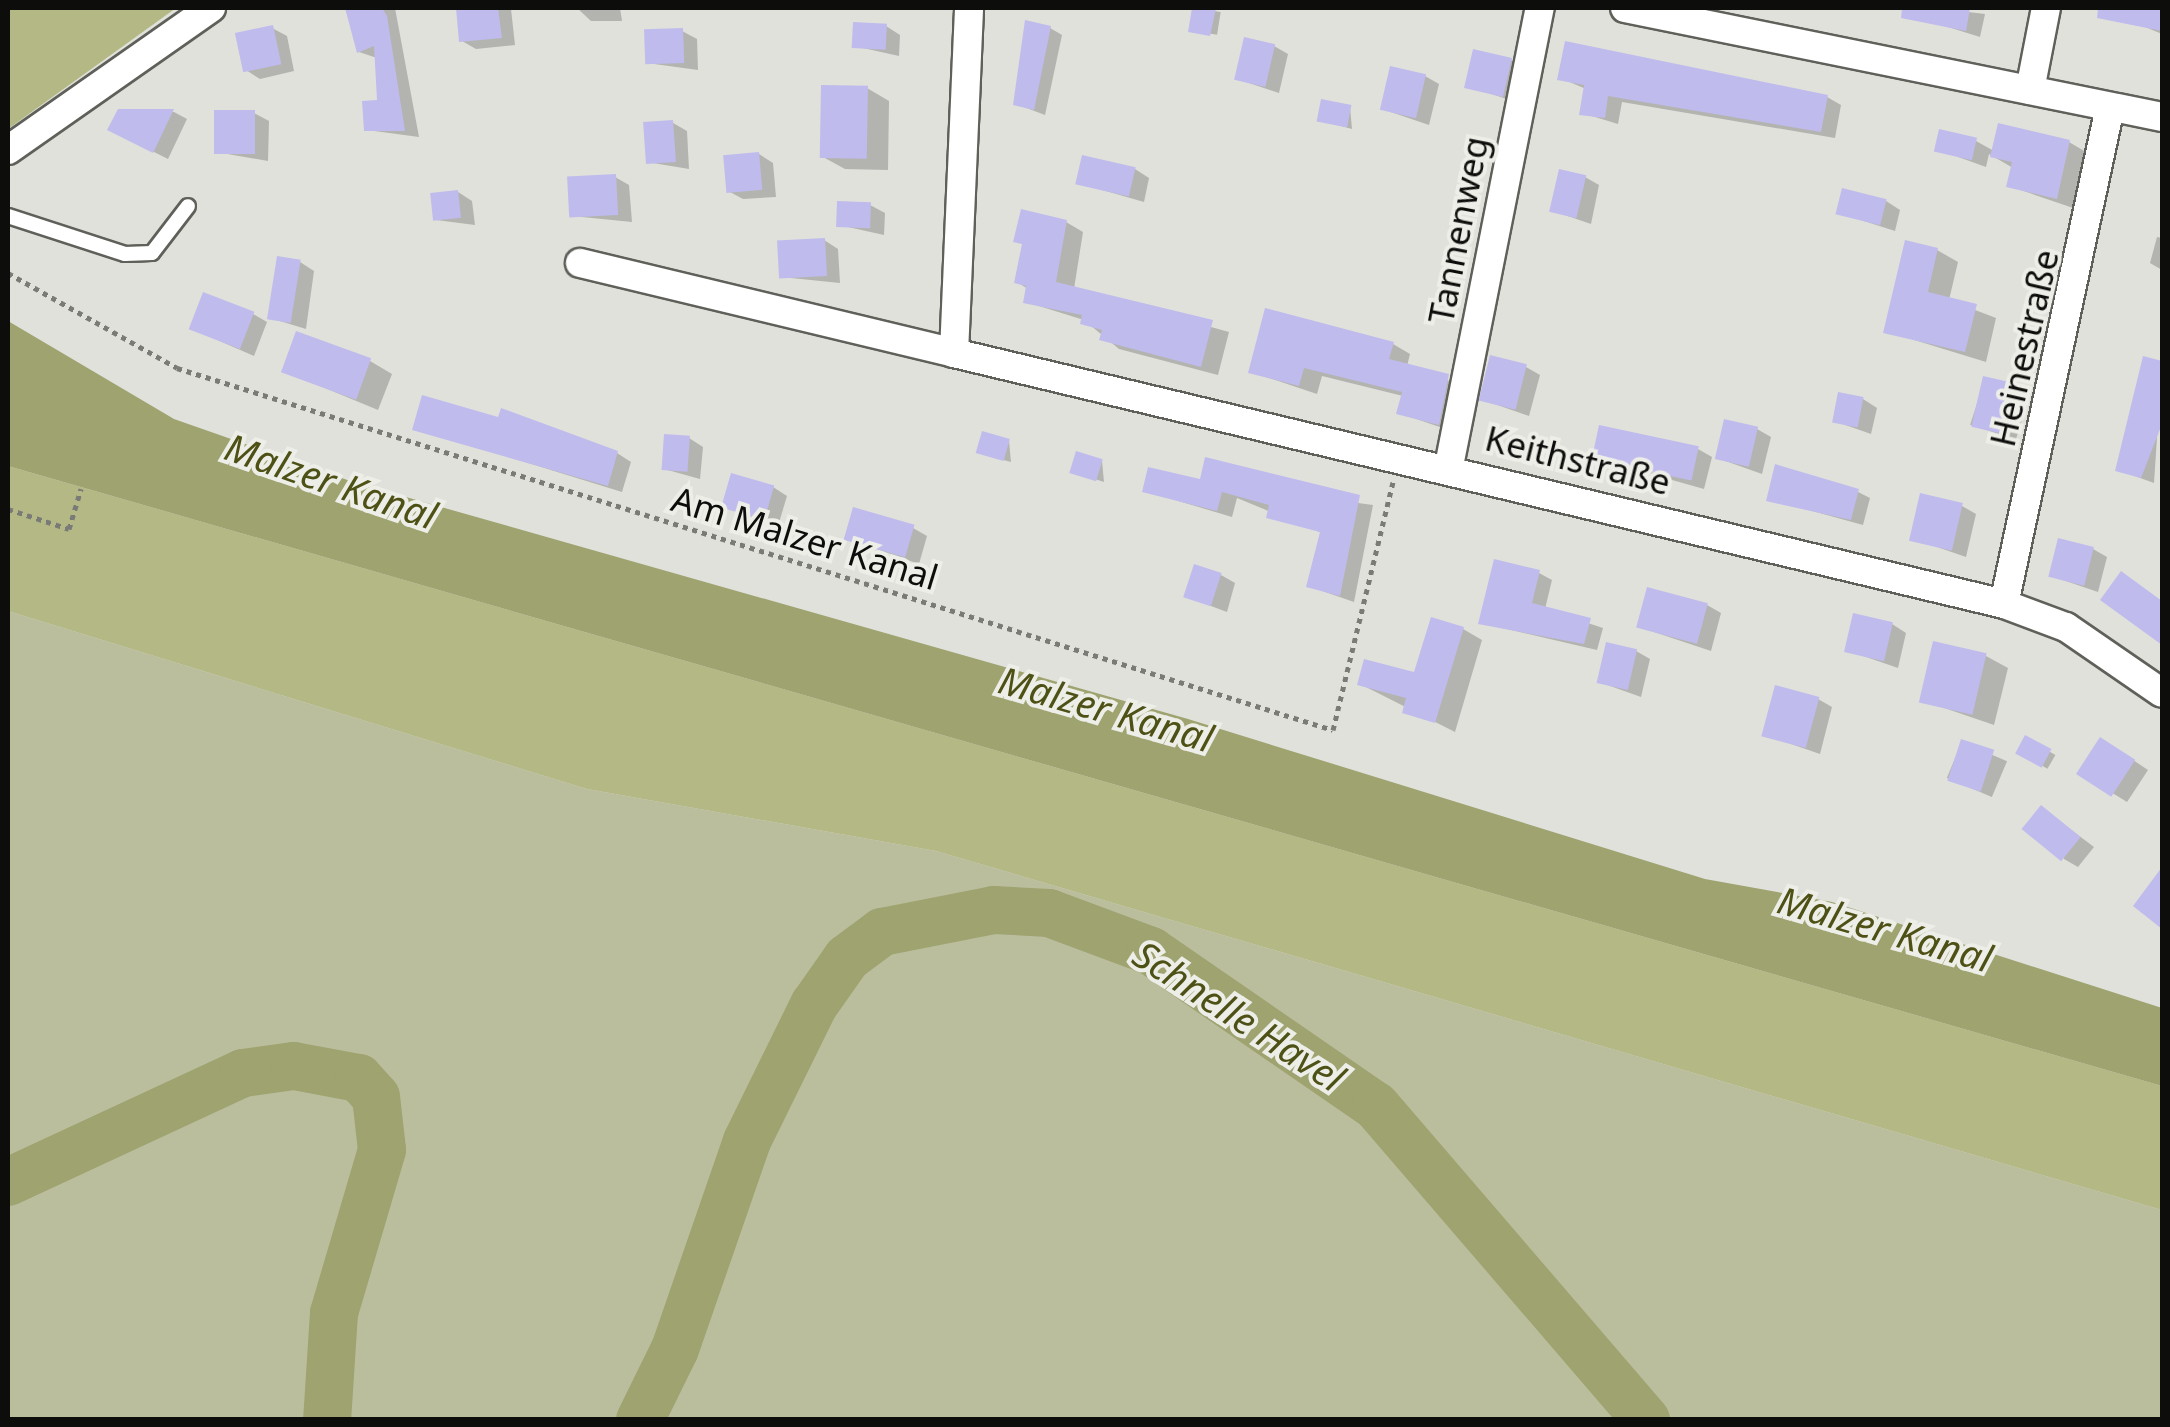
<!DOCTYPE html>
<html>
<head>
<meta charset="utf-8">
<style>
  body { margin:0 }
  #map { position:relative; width:2170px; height:1427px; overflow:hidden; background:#e0e1db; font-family:"Noto Sans",sans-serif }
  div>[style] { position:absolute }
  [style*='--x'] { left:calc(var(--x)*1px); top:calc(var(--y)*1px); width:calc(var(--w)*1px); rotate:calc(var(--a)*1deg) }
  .green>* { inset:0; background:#bbbe9d }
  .forest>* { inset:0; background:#b3b884 }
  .water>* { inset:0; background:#9ea370 }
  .shadow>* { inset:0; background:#0003; transform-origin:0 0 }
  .river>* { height:48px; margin:-24px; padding:0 24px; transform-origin:24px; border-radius:24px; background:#9ea370 }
  .building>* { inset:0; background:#bfbbed; transform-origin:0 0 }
  .path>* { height:5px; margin-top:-2.5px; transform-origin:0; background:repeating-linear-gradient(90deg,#7a7a77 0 5px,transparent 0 10px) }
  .roads { filter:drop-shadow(2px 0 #60605b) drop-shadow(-2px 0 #60605b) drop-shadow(0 2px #60605b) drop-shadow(0 -2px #60605b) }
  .service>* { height:14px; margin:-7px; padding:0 7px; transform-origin:7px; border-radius:7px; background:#fff }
  .minor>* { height:28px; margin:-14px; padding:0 14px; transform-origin:14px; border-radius:14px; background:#fff }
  span { translate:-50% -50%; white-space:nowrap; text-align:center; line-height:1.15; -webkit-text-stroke:8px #eeeee8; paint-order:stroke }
  .street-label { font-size:35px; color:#0d0d0c }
  .water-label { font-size:38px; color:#4e5115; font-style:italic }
  .frame { position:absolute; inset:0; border:10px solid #0d0d0c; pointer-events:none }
</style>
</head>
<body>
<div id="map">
  <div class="green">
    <div style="clip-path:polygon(8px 611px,587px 789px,936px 851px,2162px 1210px,2162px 1419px,8px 1419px)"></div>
  </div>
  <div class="forest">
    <div style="clip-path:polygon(8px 8px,176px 8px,8px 129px)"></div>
    <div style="clip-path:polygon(8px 466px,2162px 1086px,2162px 1210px,936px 851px,587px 789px,8px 611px)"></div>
  </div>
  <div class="water">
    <div style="clip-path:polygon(8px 321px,174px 419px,353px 482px,1188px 719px,1705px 879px,1832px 902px,2162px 1008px,2162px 1086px,8px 466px)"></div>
  </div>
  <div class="shadow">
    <div style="clip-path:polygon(348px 8px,395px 8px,419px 137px,367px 130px,380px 102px,377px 58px,359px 52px)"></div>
    <div style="clip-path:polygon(458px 8px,511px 9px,515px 45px,476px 49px,462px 41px)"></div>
    <div style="clip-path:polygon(577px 8px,620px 8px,622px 21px,591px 21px)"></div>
    <div style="left:1195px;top:8px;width:26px;height:23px;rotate:9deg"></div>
    <div style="clip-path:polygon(1935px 8px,1985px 14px,1980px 37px,1932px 22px)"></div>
    <div style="clip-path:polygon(2141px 8px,2162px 8px,2162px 34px,2138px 24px)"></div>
    <div style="clip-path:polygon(886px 26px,900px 35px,899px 56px,854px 46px)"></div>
    <div style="clip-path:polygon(272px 28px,287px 36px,294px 71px,260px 79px,246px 70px)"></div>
    <div style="clip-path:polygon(1050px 28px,1062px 35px,1045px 115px,1016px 104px)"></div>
    <div style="clip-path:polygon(682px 31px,697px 39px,698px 70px,647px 63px)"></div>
    <div style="clip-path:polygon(1274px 46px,1288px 54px,1279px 93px,1237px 79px)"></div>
    <div style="clip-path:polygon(1511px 60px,1526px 68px,1519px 103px,1467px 86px)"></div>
    <div style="clip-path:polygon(1425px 76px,1439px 84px,1429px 125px,1382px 109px)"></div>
    <div style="clip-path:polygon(1560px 78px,1827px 97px,1841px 105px,1835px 138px,1622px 102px,1618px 124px,1582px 113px,1586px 89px)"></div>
    <div style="clip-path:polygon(867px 88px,889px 101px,888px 170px,845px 169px,823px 157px)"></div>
    <div style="clip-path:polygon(1350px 107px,1352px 129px,1319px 120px)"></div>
    <div style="clip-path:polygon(119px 111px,174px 112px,187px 119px,168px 159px,124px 137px)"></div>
    <div style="clip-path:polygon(254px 113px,269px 121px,268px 161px,216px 152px)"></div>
    <div style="clip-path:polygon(673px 123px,687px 131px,689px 169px,647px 162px)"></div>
    <div style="clip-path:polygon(1976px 141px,1994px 151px,2069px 142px,2091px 155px,2079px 210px,2009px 186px,2013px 168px,1989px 154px,1986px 167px,1936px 149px)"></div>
    <div style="clip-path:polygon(759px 154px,773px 163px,776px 197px,743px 199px,728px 191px)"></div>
    <div style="clip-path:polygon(1135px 169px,1149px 178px,1144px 202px,1078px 183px)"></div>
    <div style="clip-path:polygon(615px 177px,629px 185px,632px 222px,572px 216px)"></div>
    <div style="clip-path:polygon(1585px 177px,1599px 185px,1591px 224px,1553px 211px)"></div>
    <div style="clip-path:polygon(458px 192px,472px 201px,475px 225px,436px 220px)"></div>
    <div style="clip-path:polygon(1886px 201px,1900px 210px,1895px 231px,1839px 213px)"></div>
    <div style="clip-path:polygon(870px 205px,885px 213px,884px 235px,839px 225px)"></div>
    <div style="clip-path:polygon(1066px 222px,1083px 232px,1074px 289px,1229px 332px,1218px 375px,1119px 349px,1084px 320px,1026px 302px,1028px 289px,1017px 282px,1024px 245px,1016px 241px)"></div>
    <div style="clip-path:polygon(2157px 237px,2162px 238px,2162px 270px,2150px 263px)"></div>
    <div style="clip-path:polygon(824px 240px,838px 249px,840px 283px,781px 277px)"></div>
    <div style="clip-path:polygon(1937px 250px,1958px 262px,1949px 300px,1996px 318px,1986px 362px,1885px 331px)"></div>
    <div style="clip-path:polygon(300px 262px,314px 271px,306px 329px,270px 318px)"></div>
    <div style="clip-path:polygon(253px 314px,267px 322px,254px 356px,192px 329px)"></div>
    <div style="clip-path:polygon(1393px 344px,1410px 354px,1407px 366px,1466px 387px,1457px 433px,1399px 413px,1403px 396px,1322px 376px,1317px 394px,1251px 372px)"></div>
    <div style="clip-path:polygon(2145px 359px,2162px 363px,2154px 483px,2118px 470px)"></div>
    <div style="clip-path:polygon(370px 361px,392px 374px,378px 410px,284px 371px)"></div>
    <div style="clip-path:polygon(1526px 367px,1540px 375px,1529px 416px,1483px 400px)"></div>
    <div style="left:1985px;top:379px;width:48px;height:48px;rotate:18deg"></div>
    <div style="clip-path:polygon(1863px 399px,1877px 408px,1871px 434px,1834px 421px)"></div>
    <div style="clip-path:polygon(415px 428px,617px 453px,631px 462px,622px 492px)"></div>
    <div style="clip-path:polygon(1757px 429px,1771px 437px,1762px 474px,1717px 458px)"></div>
    <div style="clip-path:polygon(689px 438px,703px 447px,700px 479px,664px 469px)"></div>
    <div style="clip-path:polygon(1009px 441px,1011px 462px,985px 455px)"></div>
    <div style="clip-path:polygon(1698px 449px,1712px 457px,1704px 489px,1594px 458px)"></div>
    <div style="clip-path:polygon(1102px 461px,1104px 482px,1073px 472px)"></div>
    <div style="clip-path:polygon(1201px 482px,1373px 505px,1354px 602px,1308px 586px,1322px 533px,1237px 498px,1232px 517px,1145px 491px)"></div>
    <div style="clip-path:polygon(773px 487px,787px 496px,778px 526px,724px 507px)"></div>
    <div style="clip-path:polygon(1858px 492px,1870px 498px,1863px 525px,1769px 499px)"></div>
    <div style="clip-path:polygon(1962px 506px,1976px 514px,1966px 557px,1911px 538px)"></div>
    <div style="clip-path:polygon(913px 528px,927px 536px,919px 564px,846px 538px)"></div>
    <div style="clip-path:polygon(2093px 549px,2107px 557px,2098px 592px,2051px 576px)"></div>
    <div style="clip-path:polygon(1539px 573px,1552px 580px,1545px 609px,1603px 628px,1597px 650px,1481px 623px)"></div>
    <div style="clip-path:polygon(1221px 575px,1235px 583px,1227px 612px,1187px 597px)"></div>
    <div style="clip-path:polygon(1707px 605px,1721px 613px,1711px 651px,1639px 627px)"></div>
    <div style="clip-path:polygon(1892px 624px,1906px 633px,1898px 668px,1846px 650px)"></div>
    <div style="clip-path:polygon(1463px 629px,1482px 640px,1455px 732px,1360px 684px,1416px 675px)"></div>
    <div style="clip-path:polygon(1636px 651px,1650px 659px,1641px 697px,1599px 682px)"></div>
    <div style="clip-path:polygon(1986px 656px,2008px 668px,1994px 725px,1921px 700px)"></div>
    <div style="clip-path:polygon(1818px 699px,1832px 707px,1820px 754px,1765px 735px)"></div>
    <div style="left:2026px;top:738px;width:34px;height:16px;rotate:30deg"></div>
    <div style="left:1962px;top:742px;width:49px;height:39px;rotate:23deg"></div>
    <div style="clip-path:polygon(2115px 748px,2148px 770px,2127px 802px,2080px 773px)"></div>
    <div style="clip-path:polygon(2042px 808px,2094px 847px,2078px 867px,2064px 859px)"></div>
  </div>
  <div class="river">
    <div style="--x:8;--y:1182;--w:259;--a:-24.9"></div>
    <div style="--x:243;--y:1073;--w:51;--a:-7.8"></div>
    <div style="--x:294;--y:1066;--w:66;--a:10.5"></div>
    <div style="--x:359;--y:1078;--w:25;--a:48"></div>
    <div style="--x:376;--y:1097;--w:53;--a:83.5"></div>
    <div style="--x:382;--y:1150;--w:170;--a:106.4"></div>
    <div style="--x:334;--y:1313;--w:107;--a:93.7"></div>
    <div style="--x:640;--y:1420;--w:79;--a:-63.8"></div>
    <div style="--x:675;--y:1349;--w:220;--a:-70.9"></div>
    <div style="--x:747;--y:1141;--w:152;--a:-63.8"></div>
    <div style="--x:814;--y:1005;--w:57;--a:-54.9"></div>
    <div style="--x:847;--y:958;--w:44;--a:-36.6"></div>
    <div style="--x:882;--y:932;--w:114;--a:-11.1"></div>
    <div style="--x:994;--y:910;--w:55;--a:3.1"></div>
    <div style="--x:1049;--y:913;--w:109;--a:20.4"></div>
    <div style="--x:1151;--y:951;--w:273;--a:34.6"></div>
    <div style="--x:1376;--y:1106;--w:414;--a:49.3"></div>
  </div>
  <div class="building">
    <div style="clip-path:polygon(345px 8px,382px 8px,387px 16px,405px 131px,364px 131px,362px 101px,377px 100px,374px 46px,357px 53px)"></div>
    <div style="clip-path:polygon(456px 8px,498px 8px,502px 38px,459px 42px)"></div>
    <div style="clip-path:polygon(1192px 8px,1216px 8px,1210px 36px,1188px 32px)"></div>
    <div style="clip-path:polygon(1902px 8px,1970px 8px,1966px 31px,1901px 18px)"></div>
    <div style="clip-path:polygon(2098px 8px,2162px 8px,2162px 31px,2097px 18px)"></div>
    <div style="clip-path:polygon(1025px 20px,1051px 26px,1034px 110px,1013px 105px)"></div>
    <div style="left:853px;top:22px;width:34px;height:26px;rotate:3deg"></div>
    <div style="left:273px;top:25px;width:40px;height:39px;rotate:78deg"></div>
    <div style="left:683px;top:28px;width:35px;height:39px;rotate:88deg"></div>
    <div style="left:1244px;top:37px;width:32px;height:44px;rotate:13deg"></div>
    <div style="clip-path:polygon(1565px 41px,1828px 95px,1821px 132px,1608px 96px,1605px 118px,1579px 115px,1584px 85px,1557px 80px)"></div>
    <div style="left:1473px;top:49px;width:40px;height:40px;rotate:13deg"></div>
    <div style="left:1390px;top:66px;width:37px;height:45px;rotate:13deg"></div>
    <div style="left:821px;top:85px;width:47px;height:73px;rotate:1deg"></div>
    <div style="left:1321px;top:99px;width:31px;height:23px;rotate:11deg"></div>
    <div style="clip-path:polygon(118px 109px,174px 109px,153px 153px,107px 130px)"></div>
    <div style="left:214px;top:110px;width:41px;height:44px"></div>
    <div style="left:673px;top:120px;width:42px;height:30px;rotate:86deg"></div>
    <div style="clip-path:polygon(1998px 123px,2070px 140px,2057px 199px,2006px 187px,2012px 162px,1990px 157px)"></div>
    <div style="left:1939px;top:129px;width:39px;height:23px;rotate:13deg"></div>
    <div style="left:759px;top:152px;width:38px;height:36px;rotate:85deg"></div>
    <div style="left:1082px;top:155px;width:55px;height:30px;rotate:13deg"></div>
    <div style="left:1559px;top:169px;width:28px;height:44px;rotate:13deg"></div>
    <div style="left:616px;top:174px;width:41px;height:49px;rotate:87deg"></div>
    <div style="left:1842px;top:188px;width:46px;height:27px;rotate:14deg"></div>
    <div style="left:458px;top:190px;width:28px;height:28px;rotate:84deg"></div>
    <div style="left:837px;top:201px;width:34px;height:26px;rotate:2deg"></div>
    <div style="clip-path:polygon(1021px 209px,1067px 220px,1056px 282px,1213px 320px,1201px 367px,1099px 340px,1102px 330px,1080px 324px,1082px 315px,1023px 303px,1026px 286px,1014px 283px,1022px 244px,1013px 242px)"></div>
    <div style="left:825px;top:238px;width:38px;height:48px;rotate:87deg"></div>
    <div style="clip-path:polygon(1905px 240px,1938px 248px,1928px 292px,1977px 304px,1965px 352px,1883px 333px)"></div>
    <div style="left:277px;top:256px;width:24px;height:64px;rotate:9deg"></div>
    <div style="left:203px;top:292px;width:55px;height:40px;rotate:21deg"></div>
    <div style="clip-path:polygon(1265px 308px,1394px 342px,1389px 359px,1449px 374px,1439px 425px,1396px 414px,1402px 392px,1304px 368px,1299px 386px,1248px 373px)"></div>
    <div style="left:296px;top:331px;width:80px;height:44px;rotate:20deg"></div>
    <div style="left:1490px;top:355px;width:38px;height:47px;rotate:14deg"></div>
    <div style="clip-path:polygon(2143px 356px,2162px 361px,2162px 424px,2141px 478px,2115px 471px)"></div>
    <div style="left:1983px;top:376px;width:35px;height:52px;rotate:13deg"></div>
    <div style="left:1838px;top:392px;width:26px;height:31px;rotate:11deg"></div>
    <div style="clip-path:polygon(422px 395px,498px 417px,501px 408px,618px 451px,608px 486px,412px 430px)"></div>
    <div style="left:1724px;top:419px;width:35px;height:41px;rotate:13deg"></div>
    <div style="left:1599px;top:425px;width:102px;height:35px;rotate:12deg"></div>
    <div style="left:982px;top:431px;width:29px;height:23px;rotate:16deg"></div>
    <div style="left:664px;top:434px;width:26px;height:36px;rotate:4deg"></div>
    <div style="left:1076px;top:451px;width:28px;height:23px;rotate:17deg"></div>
    <div style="clip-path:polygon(1205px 457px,1360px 495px,1340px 596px,1306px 587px,1320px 532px,1266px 518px,1269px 505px,1222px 492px,1217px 511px,1142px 492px,1148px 467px,1200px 479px)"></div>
    <div style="clip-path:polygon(1775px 464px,1859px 489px,1851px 520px,1766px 501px)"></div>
    <div style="left:731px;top:473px;width:45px;height:36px;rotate:16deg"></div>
    <div style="left:1920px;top:493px;width:44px;height:49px;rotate:13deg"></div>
    <div style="left:853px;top:507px;width:64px;height:34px;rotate:16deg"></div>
    <div style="left:2058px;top:538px;width:37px;height:40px;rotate:14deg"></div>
    <div style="clip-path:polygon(1494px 559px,1540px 570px,1532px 603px,1591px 618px,1584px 644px,1478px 624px)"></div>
    <div style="left:1194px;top:564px;width:29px;height:35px;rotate:18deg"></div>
    <div style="clip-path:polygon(2121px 571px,2162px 601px,2162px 645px,2100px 600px)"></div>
    <div style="left:1647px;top:587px;width:63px;height:42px;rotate:15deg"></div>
    <div style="left:1853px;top:613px;width:41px;height:40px;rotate:13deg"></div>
    <div style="clip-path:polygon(1431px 617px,1464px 627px,1435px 723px,1402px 713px,1406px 698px,1357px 685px,1364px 659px,1414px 672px)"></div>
    <div style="left:1933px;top:641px;width:55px;height:63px;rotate:13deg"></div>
    <div style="left:1606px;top:642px;width:32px;height:42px;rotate:13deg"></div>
    <div style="left:1775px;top:685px;width:46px;height:53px;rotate:15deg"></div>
    <div style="left:2025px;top:735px;width:30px;height:21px;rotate:28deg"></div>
    <div style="left:2100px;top:737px;width:42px;height:44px;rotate:33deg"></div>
    <div style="left:1961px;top:739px;width:35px;height:44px;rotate:18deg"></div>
    <div style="left:2041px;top:805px;width:51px;height:31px;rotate:39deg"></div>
    <div style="clip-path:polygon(2162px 867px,2162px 929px,2133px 906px)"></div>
  </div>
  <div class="path">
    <div style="--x:8;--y:273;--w:194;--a:29.3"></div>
    <div style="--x:177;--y:368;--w:1211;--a:17.39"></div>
    <div style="--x:1333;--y:730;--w:255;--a:-76.4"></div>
    <div style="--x:8;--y:509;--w:64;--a:18.2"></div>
    <div style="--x:69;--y:529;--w:42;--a:-73.3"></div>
  </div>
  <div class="roads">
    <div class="service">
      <div style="--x:8;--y:216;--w:123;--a:18"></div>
      <div style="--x:125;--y:254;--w:27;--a:-2"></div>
      <div style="--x:152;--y:253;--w:59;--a:-52.5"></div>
    </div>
    <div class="minor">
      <div style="--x:1625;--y:8;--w:548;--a:11.47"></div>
      <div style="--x:2030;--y:90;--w:84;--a:-79"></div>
      <div style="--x:8;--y:150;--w:248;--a:-35"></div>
      <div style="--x:580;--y:263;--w:385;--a:13.5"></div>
      <div style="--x:954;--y:353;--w:345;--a:-87.5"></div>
      <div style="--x:954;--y:353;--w:1080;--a:13.44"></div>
      <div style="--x:2004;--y:604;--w:66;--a:20.4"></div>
      <div style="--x:2066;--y:627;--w:116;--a:34.5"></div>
      <div style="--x:1449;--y:466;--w:467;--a:-78.8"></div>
      <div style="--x:2004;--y:604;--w:508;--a:-77.96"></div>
    </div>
  </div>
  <div class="street-label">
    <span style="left:1458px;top:230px;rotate:-79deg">Tannenweg</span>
    <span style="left:2024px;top:348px;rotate:-77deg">Heinestraße</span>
    <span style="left:1578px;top:460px;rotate:14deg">Keithstraße</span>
    <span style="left:805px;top:538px;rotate:17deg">Am Malzer Kanal</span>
  </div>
  <div class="water-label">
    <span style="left:331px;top:481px;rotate:19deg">Malzer Kanal</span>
    <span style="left:1106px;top:709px;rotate:16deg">Malzer Kanal</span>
    <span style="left:1885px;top:929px;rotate:16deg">Malzer Kanal</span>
    <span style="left:1239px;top:1016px;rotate:33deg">Schnelle Havel</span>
  </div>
  <div class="frame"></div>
</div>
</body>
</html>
